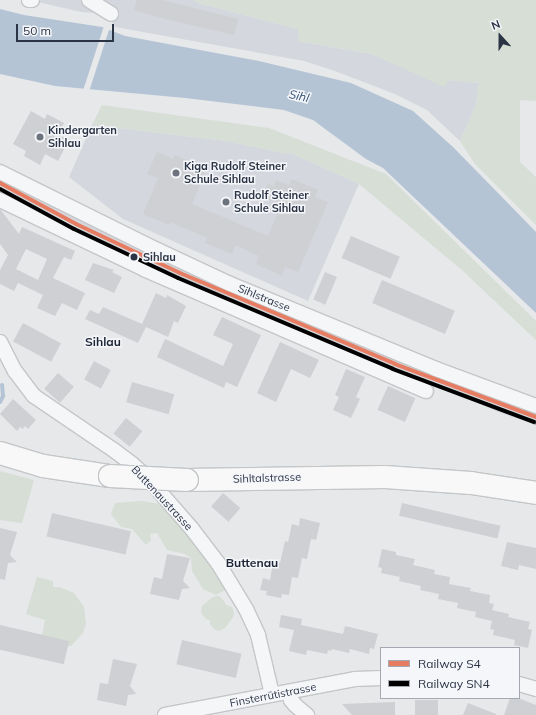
<!DOCTYPE html>
<html>
<head>
<meta charset="utf-8">
<style>
  body { margin:0 }
  #map { position:relative; width:536px; height:715px; overflow:hidden; background:#e6e8ea; font-family:Mulish,sans-serif }
  div>[style] { position:absolute }
  [style*='--x'] { left:calc(var(--x)*1px); top:calc(var(--y)*1px); width:calc(var(--w)*1px); rotate:calc(var(--a)*1deg) }
  .built>* { inset:0; background:#d4d7dd }
  .green>* { inset:0; background:#d6ded6 }
  .water>* { inset:0; background:#b4c4d5 }
  .pier>* { inset:0; background:#e6e8ea; transform-origin:0 0 }
  .stream>* { height:4px; margin:-2px; padding:0 2px; transform-origin:2px; border-radius:2px; background:#b4c4d5 }
  .building>* { inset:0; background:#ced0d3; transform-origin:0 0 }
  .roads { filter:drop-shadow(1px 0 #c4c6c8) drop-shadow(-1px 0 #c4c6c8) drop-shadow(0 1px #c4c6c8) drop-shadow(0 -1px #c4c6c8) }
  .minor>* { height:14px; margin:-7px; padding:0 7px; transform-origin:7px; border-radius:7px; background:#f5f6f7 }
  .primary>* { height:22px; margin:-11px; padding:0 11px; transform-origin:11px; border-radius:11px; background:#f8f8f8 }
  .bridges { filter:drop-shadow(1px 0 #c2c5c8) drop-shadow(-1px 0 #c2c5c8) drop-shadow(0 1px #c2c5c8) drop-shadow(0 -1px #c2c5c8) }
  .primary-bridge>* { height:22px; margin:-11px; padding:0 11px; transform-origin:11px; border-radius:11px; background:#f8f8f8 }
  .rail-1>* { height:4px; margin:-2px; padding:0 2px; transform-origin:2px; border-radius:2px; background:#e67d63 }
  .rail-2>* { height:4px; margin:-2px; padding:0 2px; transform-origin:2px; border-radius:2px; background:#000 }
  .dots>* { width:11px; height:11px; translate:-50% -50%; box-sizing:border-box; border:2px solid #f4f6f9; border-radius:50% }
  span { translate:-50% -50%; white-space:nowrap; text-align:center; line-height:1.15; -webkit-text-stroke:3px #f4f6f9; paint-order:stroke }
  .poi-label { font-size:11px; color:#2b3445; font-weight:700 }
  .left { translate:0 -50%; text-align:left }
  .stop-label { font-size:11px; color:#2b3445; font-weight:700 }
  .street-label { font-size:11px; color:#2b3445 }
  .water-label { font-size:12px; color:#34527a; font-style:italic }
  .neighbourhood-label { font-size:12px; color:#1d2536; font-weight:700 }
  .legend { position:absolute; left:380px; top:647px; width:140px; height:52px; box-sizing:border-box; background:#f4f6f9; border:1px solid #a4a8b1; margin:0; padding:5px 7px; list-style:none; font-size:12px; color:#2b3445 }
  .legend li { display:flex; align-items:center; gap:8px; height:20px }
  .legend b { width:20px; border:1px solid #a4a8b1 }
  .north { position:absolute; left:480px; top:16px; width:40px; height:40px; -webkit-text-stroke:3px #f4f6f9; paint-order:stroke; rotate:339deg; font-size:11px; font-weight:700; line-height:16px; text-align:center; color:#2b3445 }
  .north::after { content:''; display:block; margin:auto; width:14px; height:18px; background:#2b3445; clip-path:polygon(50% 0,100% 100%,50% 72%,0 100%) }
  .scale { position:absolute; left:16px; top:24px; width:98px; height:18px; box-sizing:border-box; border:2px solid #2b3445; border-top:0; padding-left:5px; font-size:12px; line-height:14px; white-space:nowrap; color:#2b3445; -webkit-text-stroke:3px #f4f6f9; paint-order:stroke }
</style>
</head>
<body>
<div id="map">
  <div class="built">
    <div style="clip-path:polygon(29px 0,194px 0,198px 3px,298px 29px,298px 41px,372px 54px,444px 86px,449px 80px,479px 83px,476px 105px,460px 141px,427px 110px,395px 94px,335px 71px,304px 61px,115px 27px,111px 20px,111px 14px,81px 12px)"></div>
    <div style="clip-path:polygon(92px 125px,227px 141px,287px 154px,291px 153px,359px 184px,308px 301px,123px 219px,69px 177px)"></div>
    <div style="clip-path:polygon(0 176px,495px 397px,498px 400px,536px 413px,536px 425px,501px 413px,243px 304px,106px 242px,0 188px)"></div>
  </div>
  <div class="green">
    <div style="clip-path:polygon(194px 0,536px 0,536px 101px,520px 100px,520px 162px,536px 177px,536px 225px,475px 164px,460px 141px,476px 105px,479px 83px,449px 80px,444px 87px,372px 54px,298px 41px,298px 29px,198px 3px)"></div>
    <div style="clip-path:polygon(102px 105px,269px 128px,386px 174px,536px 321px,536px 340px,463px 271px,359px 184px,291px 153px,287px 154px,227px 141px,92px 125px)"></div>
    <div style="clip-path:polygon(0 471px,34px 480px,22px 523px,0 520px)"></div>
    <div style="clip-path:polygon(141px 501px,161px 504px,221px 571px,225px 590px,216px 595px,203px 589px,192px 571px,191px 558px,185px 554px,167px 550px,157px 533px,150px 534px,151px 540px,146px 545px,132px 529px,121px 527px,111px 514px,115px 503px)"></div>
    <div style="clip-path:polygon(37px 577px,53px 581px,53px 587px,59px 587px,74px 593px,84px 607px,86px 624px,83px 633px,71px 646px,68px 646px,69px 641px,42px 635px,45px 620px,26px 614px)"></div>
    <div style="clip-path:polygon(219px 596px,224px 601px,226px 605px,232px 607px,234px 613px,233px 617px,225px 628px,219px 631px,214px 629px,210px 624px,210px 620px,206px 619px,201px 613px,202px 606px,213px 597px)"></div>
  </div>
  <div class="water">
    <div style="clip-path:polygon(0 9px,24px 15px,102px 27px,125px 36px,259px 61px,351px 83px,413px 111px,453px 147px,536px 232px,536px 313px,383px 168px,366px 159px,313px 120px,284px 110px,185px 98px,55px 86px,0 74px)"></div>
  </div>
  <div class="pier">
    <div style="left:104px;top:26px;width:6px;height:67px;rotate:18deg"></div>
  </div>
  <div class="stream">
    <div style="--x:0;--y:402;--w:7;--a:-63"></div>
    <div style="--x:3;--y:396;--w:11;--a:-95"></div>
  </div>
  <div class="building">
    <div style="clip-path:polygon(137px 0,162px 0,238px 19px,234px 35px,165px 19px,134px 10px)"></div>
    <div style="clip-path:polygon(31px 111px,45px 119px,47px 114px,64px 123px,58px 134px,69px 140px,58px 161px,45px 154px,40px 165px,24px 156px,26px 151px,13px 144px)"></div>
    <div style="clip-path:polygon(157px 152px,173px 159px,175px 155px,191px 162px,189px 166px,205px 173px,192px 204px,268px 236px,281px 205px,262px 197px,268px 184px,274px 187px,276px 180px,289px 185px,292px 179px,318px 190px,315px 197px,328px 202px,298px 272px,285px 267px,282px 276px,256px 264px,259px 256px,235px 245px,232px 254px,205px 243px,207px 238px,170px 222px,169px 225px,143px 214px,158px 178px,147px 174px)"></div>
    <div style="clip-path:polygon(evenodd,0 209px,19px 234px,22px 227px,75px 251px,71px 260px,64px 257px,53px 278px,85px 293px,77px 310px,62px 303px,55px 316px,37px 308px,43px 295px,18px 283px,14px 291px,0 284px,0 270px,8px 255px,0 244px,0 209px,26px 249px,47px 259px,38px 280px,16px 269px,26px 249px)"></div>
    <div style="left:351px;top:236px;width:53px;height:24px;rotate:23deg"></div>
    <div style="clip-path:polygon(93px 263px,114px 270px,112px 272px,122px 277px,114px 293px,85px 280px)"></div>
    <div style="left:325px;top:272px;width:13px;height:30px;rotate:23deg"></div>
    <div style="left:382px;top:280px;width:79px;height:25px;rotate:23deg"></div>
    <div style="clip-path:polygon(156px 293px,166px 298px,167px 295px,186px 306px,178px 323px,174px 321px,168px 337px,146px 327px,138px 343px,85px 319px,90px 310px,99px 314px,103px 307px,142px 324px)"></div>
    <div style="clip-path:polygon(222px 317px,261px 335px,237px 387px,226px 382px,224px 388px,157px 357px,165px 339px,223px 366px,233px 344px,213px 335px)"></div>
    <div style="left:23px;top:323px;width:43px;height:21px;rotate:28deg"></div>
    <div style="clip-path:polygon(280px 342px,319px 360px,310px 378px,291px 369px,276px 402px,257px 393px)"></div>
    <div style="left:94px;top:361px;width:19px;height:21px;rotate:28deg"></div>
    <div style="clip-path:polygon(346px 369px,365px 377px,356px 397px,360px 399px,351px 418px,333px 410px,339px 397px,335px 395px)"></div>
    <div style="left:58px;top:373px;width:21px;height:21px;rotate:41deg"></div>
    <div style="left:132px;top:382px;width:44px;height:21px;rotate:16deg"></div>
    <div style="left:388px;top:386px;width:30px;height:26px;rotate:24deg"></div>
    <div style="clip-path:polygon(13px 399px,36px 420px,28px 429px,25px 426px,23px 429px,20px 427px,17px 431px,0 414px)"></div>
    <div style="left:126px;top:418px;width:21px;height:20px;rotate:39deg"></div>
    <div style="left:223px;top:493px;width:23px;height:18px;rotate:41deg"></div>
    <div style="left:402px;top:503px;width:101px;height:13px;rotate:13deg"></div>
    <div style="left:52px;top:513px;width:81px;height:24px;rotate:13deg"></div>
    <div style="clip-path:polygon(300px 518px,320px 523px,316px 540px,311px 539px,307px 559px,302px 558px,298px 578px,292px 577px,289px 595px,282px 594px,281px 598px,266px 595px,267px 591px,260px 590px,263px 578px,270px 580px,273px 562px,280px 563px,285px 541px,288px 542px,292px 524px,299px 526px)"></div>
    <div style="clip-path:polygon(0 528px,17px 532px,10px 555px,17px 562px,8px 563px,5px 580px,0 579px)"></div>
    <div style="clip-path:polygon(507px 542px,536px 548px,536px 569px,519px 565px,518px 570px,501px 566px)"></div>
    <div style="clip-path:polygon(382px 549px,396px 552px,396px 555px,415px 559px,413px 565px,435px 570px,434px 574px,450px 577px,449px 584px,471px 588px,470px 591px,490px 595px,489px 603px,494px 604px,492px 610px,509px 614px,508px 617px,530px 622px,528px 629px,532px 630px,528px 648px,514px 645px,515px 640px,493px 635px,494px 630px,490px 629px,492px 621px,475px 617px,476px 612px,457px 608px,458px 603px,438px 599px,439px 594px,420px 590px,421px 586px,399px 581px,400px 577px,381px 573px,382px 568px,378px 567px)"></div>
    <div style="clip-path:polygon(167px 554px,190px 558px,183px 581px,190px 588px,182px 589px,179px 600px,150px 594px,154px 577px,162px 579px)"></div>
    <div style="clip-path:polygon(281px 615px,302px 619px,301px 625px,343px 634px,345px 626px,378px 634px,374px 649px,370px 648px,369px 654px,350px 649px,349px 653px,332px 649px,331px 651px,328px 650px,327px 654px,307px 650px,306px 655px,289px 651px,294px 630px,279px 627px)"></div>
    <div style="left:0;top:625px;width:71px;height:24px;rotate:13deg"></div>
    <div style="left:182px;top:640px;width:61px;height:25px;rotate:13deg"></div>
    <div style="clip-path:polygon(113px 659px,137px 664px,130px 686px,136px 694px,128px 695px,126px 706px,97px 700px,100px 683px,108px 684px)"></div>
    <div style="clip-path:polygon(510px 698px,518px 698px,536px 705px,536px 715px,504px 715px)"></div>
    <div style="left:438px;top:700px;width:15px;height:23px;rotate:90deg"></div>
    <div style="clip-path:polygon(395px 702px,395px 715px,352px 715px,342px 704px)"></div>
    <div style="clip-path:polygon(468px 703px,496px 714px,496px 715px,463px 715px)"></div>
  </div>
  <div class="roads">
    <div class="minor">
      <div style="--x:29;--y:0;--w:3;--a:0"></div>
      <div style="--x:89;--y:0;--w:26;--a:32"></div>
      <div style="--x:0;--y:172;--w:164;--a:26.4"></div>
      <div style="--x:147;--y:245;--w:92;--a:25.2"></div>
      <div style="--x:230;--y:284;--w:223;--a:22.4"></div>
      <div style="--x:436;--y:369;--w:107;--a:20.3"></div>
      <div style="--x:0;--y:200;--w:162;--a:25.6"></div>
      <div style="--x:146;--y:270;--w:305;--a:23.4"></div>
      <div style="--x:0;--y:342;--w:33;--a:63"></div>
      <div style="--x:15;--y:371;--w:31;--a:53"></div>
      <div style="--x:34;--y:396;--w:98;--a:34.2"></div>
      <div style="--x:115;--y:451;--w:21;--a:37"></div>
      <div style="--x:132;--y:464;--w:18;--a:41"></div>
      <div style="--x:146;--y:476;--w:70;--a:49"></div>
      <div style="--x:192;--y:529;--w:43;--a:52.6"></div>
      <div style="--x:218;--y:563;--w:54;--a:58.7"></div>
      <div style="--x:246;--y:609;--w:29;--a:65"></div>
      <div style="--x:258;--y:635;--w:61;--a:76.7"></div>
      <div style="--x:519;--y:684;--w:18;--a:16"></div>
      <div style="--x:289;--y:692;--w:8;--a:76"></div>
      <div style="--x:291;--y:700;--w:6;--a:51"></div>
      <div style="--x:295;--y:705;--w:16;--a:40"></div>
      <div style="--x:165;--y:715;--w:193;--a:-10.7"></div>
      <div style="--x:355;--y:679;--w:26;--a:-2"></div>
    </div>
    <div class="primary">
      <div style="--x:0;--y:453;--w:45;--a:16.8"></div>
      <div style="--x:43;--y:466;--w:68;--a:8.5"></div>
      <div style="--x:187;--y:480;--w:198;--a:-0.9"></div>
      <div style="--x:385;--y:477;--w:86;--a:4"></div>
      <div style="--x:471;--y:483;--w:66;--a:8.7"></div>
    </div>
  </div>
  <div class="bridges">
    <div class="primary-bridge">
      <div style="--x:110;--y:476;--w:77;--a:3"></div>
    </div>
  </div>
  <div class="rail-1">
    <div style="--x:0;--y:183;--w:86;--a:28.3"></div>
    <div style="--x:76;--y:224;--w:115;--a:25.2"></div>
    <div style="--x:180;--y:273;--w:233;--a:22.9"></div>
    <div style="--x:395;--y:364;--w:151;--a:20.6"></div>
  </div>
  <div class="rail-2">
    <div style="--x:0;--y:189;--w:84;--a:28.4"></div>
    <div style="--x:74;--y:229;--w:115;--a:25.2"></div>
    <div style="--x:178;--y:278;--w:233;--a:22.9"></div>
    <div style="--x:393;--y:369;--w:151;--a:20.6"></div>
  </div>
  <div class="dots">
    <div style="left:40px;top:137px;background:#6c737f"></div>
    <div style="left:176px;top:173px;background:#6c737f"></div>
    <div style="left:226px;top:202px;background:#6c737f"></div>
    <div style="left:134px;top:257px;background:#2b3445"></div>
  </div>
  <div class="poi-label">
    <span class="left" style="left:48px;top:137px">Kindergarten<br>Sihlau</span>
    <span class="left" style="left:184px;top:173px">Kiga Rudolf Steiner<br>Schule Sihlau</span>
    <span class="left" style="left:234px;top:202px">Rudolf Steiner<br>Schule Sihlau</span>
  </div>
  <div class="stop-label">
    <span class="left" style="left:143px;top:257px">Sihlau</span>
  </div>
  <div class="street-label">
    <span style="left:264px;top:298px;rotate:22deg">Sihlstrasse</span>
    <span style="left:267px;top:478px;rotate:-2deg">Sihltalstrasse</span>
    <span style="left:162px;top:498px;rotate:47deg">Buttenaustrasse</span>
    <span style="left:273px;top:695px;rotate:-11deg">Finsterrütistrasse</span>
  </div>
  <div class="water-label">
    <span style="left:299px;top:96px;rotate:13deg">Sihl</span>
  </div>
  <div class="neighbourhood-label">
    <span style="left:103px;top:342px">Sihlau</span>
    <span style="left:252px;top:563px">Buttenau</span>
  </div>
  <ul class="legend">
  <li><b style="height:5px;background:#e67d63"></b>Railway S4</li>
  <li><b style="height:5px;background:#000"></b>Railway SN4</li>
  </ul>
  <div class="north">N</div>
  <div class="scale">50 m</div>
</div>
</body>
</html>
